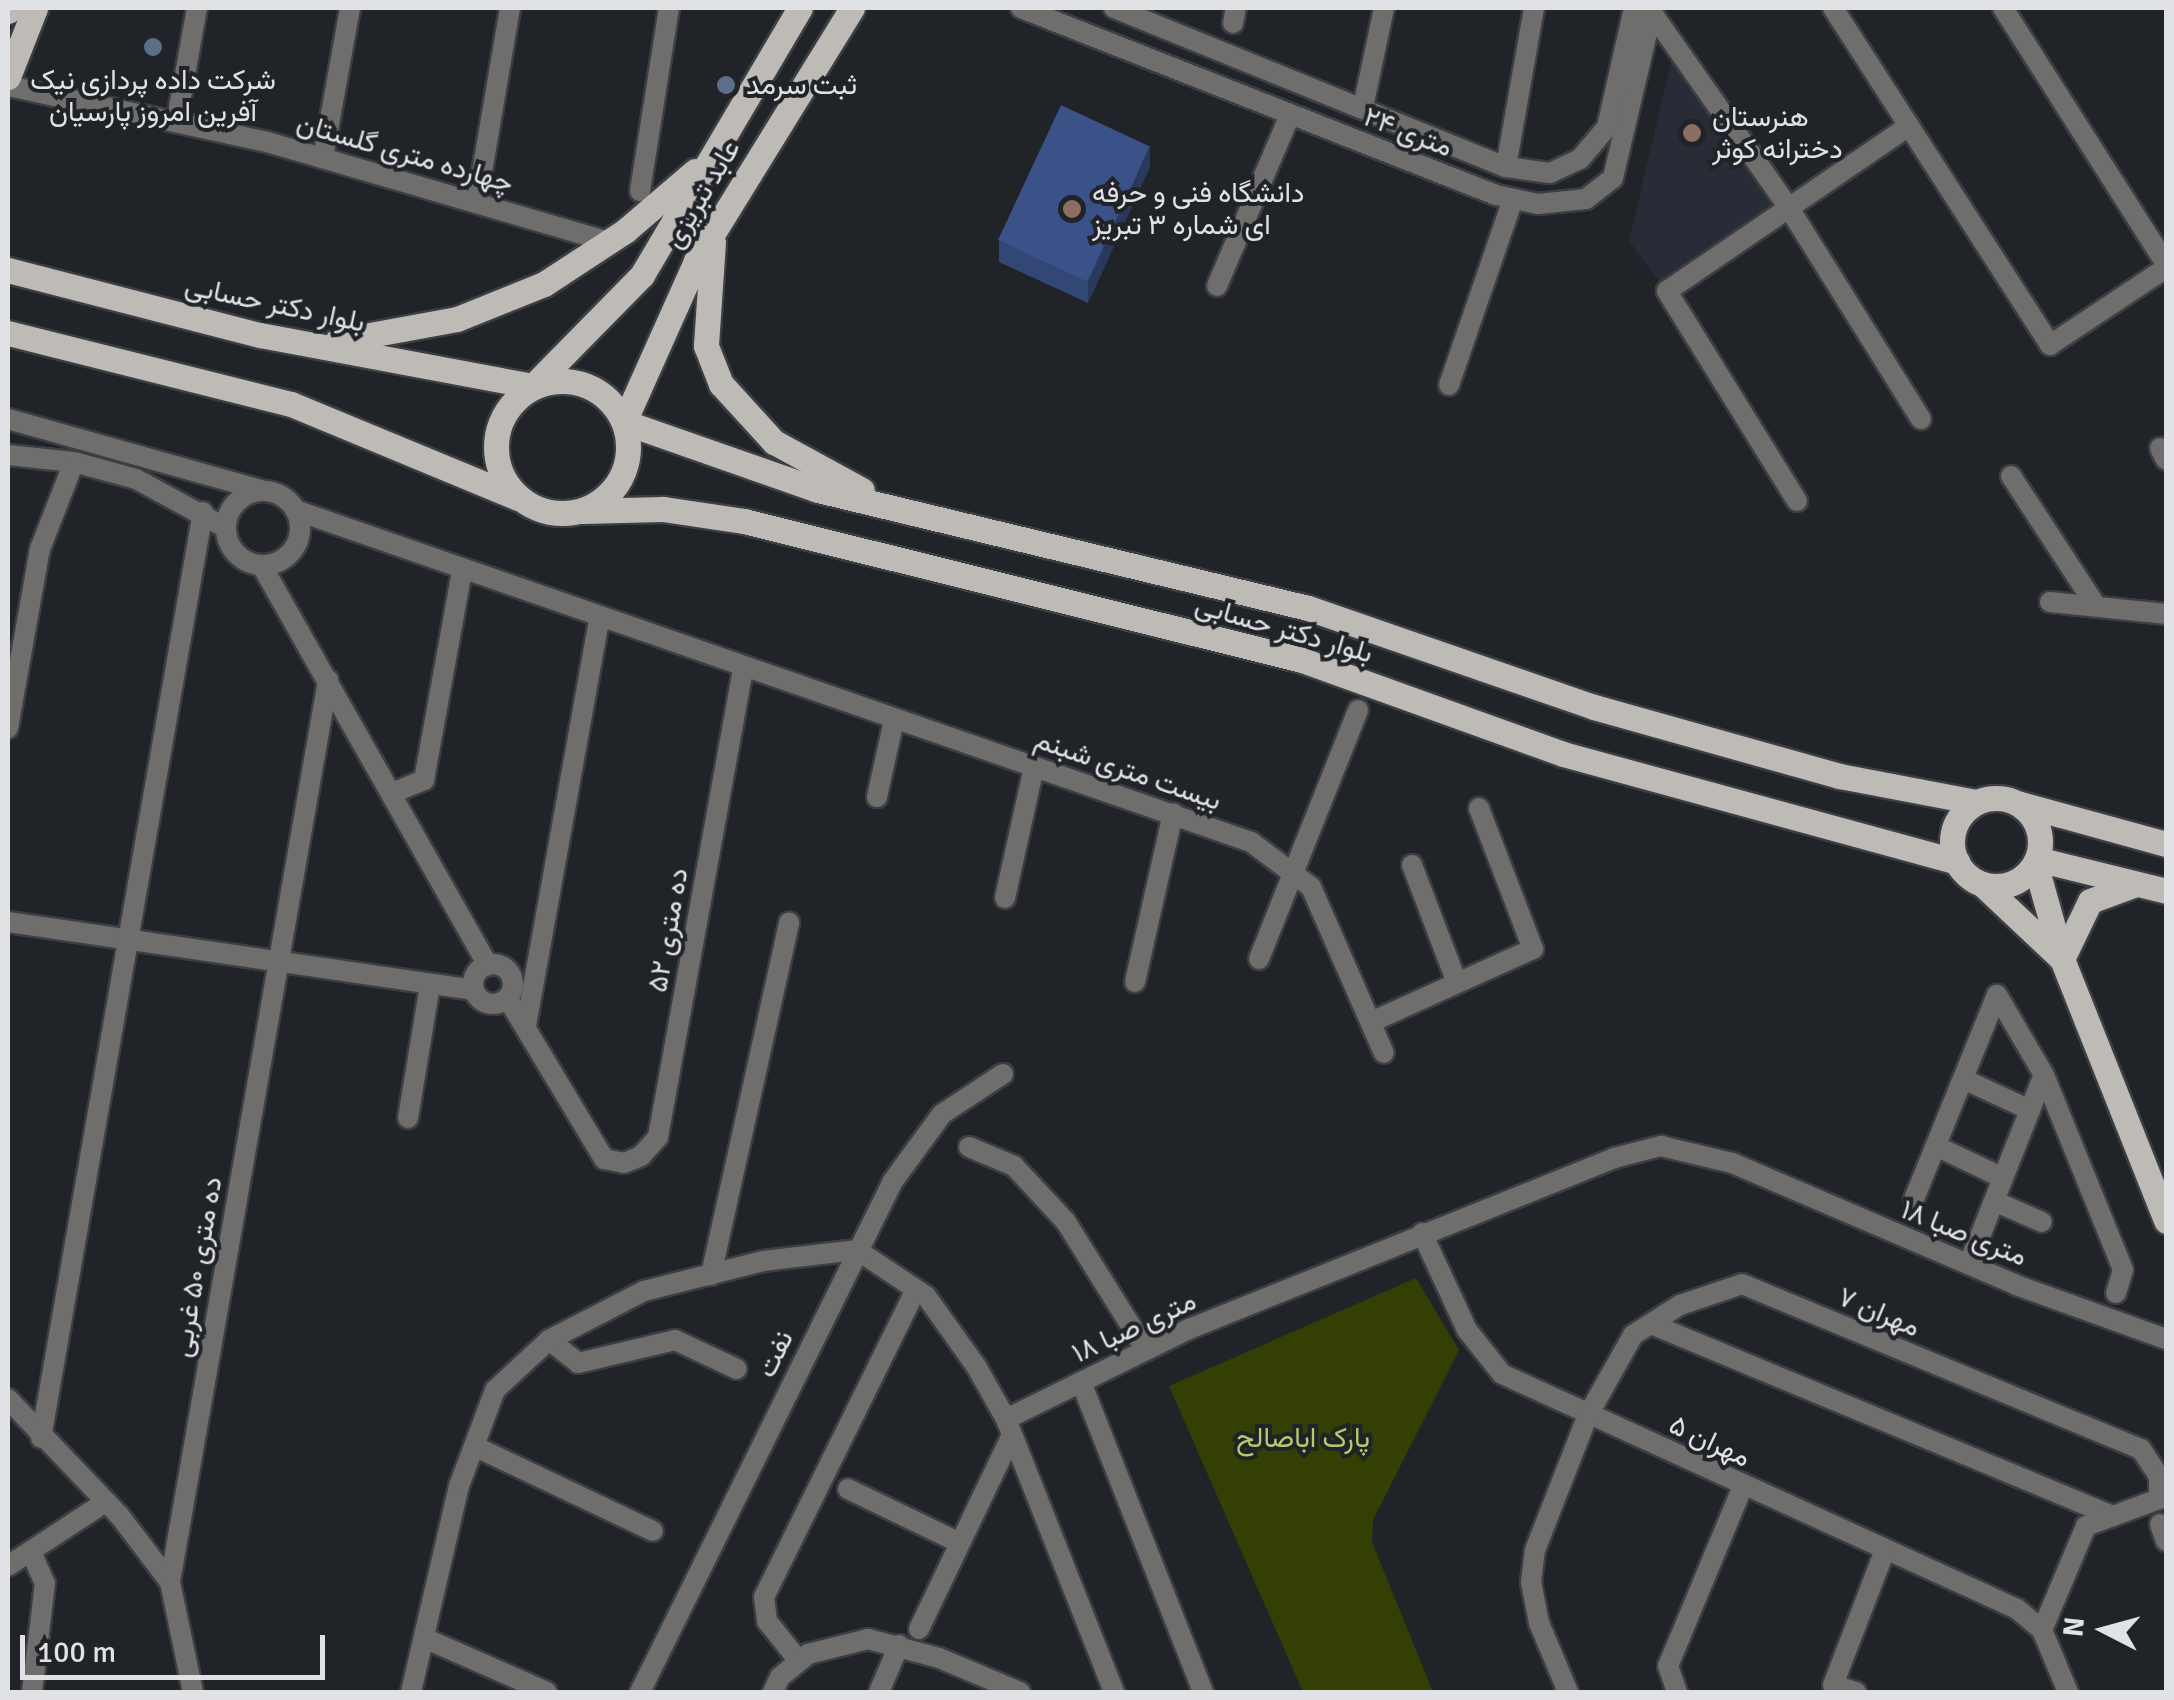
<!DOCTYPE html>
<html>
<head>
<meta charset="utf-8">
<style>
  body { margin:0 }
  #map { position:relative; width:2174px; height:1700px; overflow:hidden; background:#202327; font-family:Signika,Vazirmatn,sans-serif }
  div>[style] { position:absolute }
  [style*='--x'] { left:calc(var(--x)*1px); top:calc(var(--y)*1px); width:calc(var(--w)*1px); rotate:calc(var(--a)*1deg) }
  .built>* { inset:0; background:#272c36 }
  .green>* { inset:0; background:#343f03 }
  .roads { filter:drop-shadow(2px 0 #3b3e42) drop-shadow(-2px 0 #3b3e42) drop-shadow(0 2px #3b3e42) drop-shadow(0 -2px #3b3e42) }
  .minor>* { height:20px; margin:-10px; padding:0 10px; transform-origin:10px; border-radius:10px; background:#706e6c }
  .minor>.ring { margin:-10px; padding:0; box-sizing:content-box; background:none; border:20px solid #706e6c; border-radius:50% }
  .major>* { height:25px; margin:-12.5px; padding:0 12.5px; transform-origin:12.5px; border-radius:12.5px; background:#bebbb6 }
  .major>.ring { margin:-12.5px; padding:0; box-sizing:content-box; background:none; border:25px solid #bebbb6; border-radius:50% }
  .wall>* { inset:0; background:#324774 }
  .shaded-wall>* { inset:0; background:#29395e }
  .building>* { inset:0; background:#3a5287; transform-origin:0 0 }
  .dots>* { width:28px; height:28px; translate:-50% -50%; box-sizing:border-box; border:5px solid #202327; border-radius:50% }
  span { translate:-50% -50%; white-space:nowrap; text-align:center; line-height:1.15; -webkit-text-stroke:8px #202327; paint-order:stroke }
  .poi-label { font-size:28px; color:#e0e2e5 }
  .left { translate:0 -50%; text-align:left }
  .street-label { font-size:28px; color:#e0e2e5 }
  .park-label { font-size:28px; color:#b4ca6c }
  .frame { position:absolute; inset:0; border:10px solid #e0e2e5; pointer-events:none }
  .north { position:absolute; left:2054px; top:1580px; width:100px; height:100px; -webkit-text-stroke:8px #202327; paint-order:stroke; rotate:276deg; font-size:28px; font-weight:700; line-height:40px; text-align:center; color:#e0e2e5 }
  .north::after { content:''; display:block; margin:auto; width:35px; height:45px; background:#e0e2e5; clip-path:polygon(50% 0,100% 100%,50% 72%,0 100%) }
  .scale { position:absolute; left:20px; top:1635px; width:305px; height:45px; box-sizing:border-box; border:5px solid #e0e2e5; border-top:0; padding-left:12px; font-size:30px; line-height:35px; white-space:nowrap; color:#e0e2e5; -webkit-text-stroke:8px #202327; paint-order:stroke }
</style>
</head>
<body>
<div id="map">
  <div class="built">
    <div style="clip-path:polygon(1671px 62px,1682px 62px,1776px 204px,1661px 283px,1629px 241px)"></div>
  </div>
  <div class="green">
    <div style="clip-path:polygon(1416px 1278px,1459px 1350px,1373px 1520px,1372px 1542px,1433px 1692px,1303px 1692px,1169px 1386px)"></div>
  </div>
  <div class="roads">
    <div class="minor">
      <div style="--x:1021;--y:8;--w:510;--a:21.49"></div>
      <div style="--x:1496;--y:195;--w:43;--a:12.1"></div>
      <div style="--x:1538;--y:204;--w:48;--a:-5.9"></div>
      <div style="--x:1586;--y:199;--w:34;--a:-38"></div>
      <div style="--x:1613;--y:178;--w:175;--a:-76.8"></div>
      <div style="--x:1114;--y:8;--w:423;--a:22.1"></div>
      <div style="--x:1506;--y:167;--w:44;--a:7.8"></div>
      <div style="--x:1550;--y:173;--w:33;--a:-25"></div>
      <div style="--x:1580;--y:159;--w:42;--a:-49.8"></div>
      <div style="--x:1607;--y:127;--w:122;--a:-77.2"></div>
      <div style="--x:1833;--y:8;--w:401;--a:57.2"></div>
      <div style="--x:2050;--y:345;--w:139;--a:-33.6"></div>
      <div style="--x:2003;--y:8;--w:303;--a:57.5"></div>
      <div style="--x:1652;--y:13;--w:238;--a:54.9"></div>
      <div style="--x:1789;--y:208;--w:249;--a:58"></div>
      <div style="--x:1233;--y:23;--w:15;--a:-79"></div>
      <div style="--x:8;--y:86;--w:265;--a:12.2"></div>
      <div style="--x:267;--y:142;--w:357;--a:16.3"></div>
      <div style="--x:1363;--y:107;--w:101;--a:-78"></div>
      <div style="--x:177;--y:119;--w:113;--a:-79.8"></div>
      <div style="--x:323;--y:158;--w:152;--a:-79.8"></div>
      <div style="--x:1506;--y:167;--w:161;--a:-80"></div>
      <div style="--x:640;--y:191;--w:185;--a:-81"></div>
      <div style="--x:477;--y:201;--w:196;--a:-80.3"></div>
      <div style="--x:1217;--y:286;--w:186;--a:-66.9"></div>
      <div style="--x:1449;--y:385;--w:197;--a:-71"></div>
      <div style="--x:8;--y:419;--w:266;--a:15.7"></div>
      <div style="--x:2160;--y:448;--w:13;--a:63"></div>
      <div style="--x:8;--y:455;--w:66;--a:6.1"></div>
      <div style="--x:74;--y:462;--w:64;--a:15.3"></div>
      <div style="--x:136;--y:479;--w:102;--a:28.6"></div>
      <div style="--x:2011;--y:476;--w:155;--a:56.8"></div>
      <div class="ring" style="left:226px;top:491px;width:54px;height:54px"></div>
      <div style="--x:1797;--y:501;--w:247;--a:-121.8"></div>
      <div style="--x:1667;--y:291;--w:293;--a:-34.3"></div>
      <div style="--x:295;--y:510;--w:1012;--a:19.15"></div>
      <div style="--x:1251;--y:842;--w:75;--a:36.9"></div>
      <div style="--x:1311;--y:887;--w:181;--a:66.3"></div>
      <div style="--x:262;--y:566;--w:459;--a:60.5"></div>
      <div style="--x:2050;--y:602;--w:117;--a:5.9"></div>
      <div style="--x:8;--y:728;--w:182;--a:-79.9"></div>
      <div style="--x:40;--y:549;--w:93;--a:-68.7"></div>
      <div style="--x:392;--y:793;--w:35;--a:-22"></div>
      <div style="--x:424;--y:780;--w:213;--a:-79.7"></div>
      <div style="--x:877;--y:797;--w:79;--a:-77.6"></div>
      <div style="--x:1412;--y:865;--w:126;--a:69.1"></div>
      <div style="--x:1005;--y:898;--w:134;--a:-77.5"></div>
      <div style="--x:8;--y:922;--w:471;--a:8.3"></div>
      <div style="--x:1259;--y:959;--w:268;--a:-68.3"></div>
      <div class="ring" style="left:473px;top:964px;width:20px;height:20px"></div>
      <div style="--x:1135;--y:982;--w:173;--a:-77.3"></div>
      <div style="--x:508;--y:999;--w:187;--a:59"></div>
      <div style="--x:604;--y:1159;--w:20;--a:11"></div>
      <div style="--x:624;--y:1163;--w:18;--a:-22"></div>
      <div style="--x:641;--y:1156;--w:25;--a:-48"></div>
      <div style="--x:658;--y:1137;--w:475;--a:-79.7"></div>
      <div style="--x:1371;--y:1022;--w:178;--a:-24.3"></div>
      <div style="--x:1533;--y:949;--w:151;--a:-111"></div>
      <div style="--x:526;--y:1026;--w:413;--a:-79.8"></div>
      <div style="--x:2044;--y:1075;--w:210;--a:67.9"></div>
      <div style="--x:2123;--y:1270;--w:24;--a:107"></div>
      <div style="--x:1963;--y:1079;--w:74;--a:24.8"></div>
      <div style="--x:408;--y:1118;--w:135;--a:-80.6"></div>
      <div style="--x:1936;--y:1146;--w:74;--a:25.5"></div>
      <div style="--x:969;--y:1147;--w:49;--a:22.9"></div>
      <div style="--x:1014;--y:1166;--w:76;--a:47.1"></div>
      <div style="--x:1066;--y:1222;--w:151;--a:58"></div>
      <div style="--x:1914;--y:1199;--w:220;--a:-67.9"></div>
      <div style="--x:1994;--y:1201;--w:52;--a:23.6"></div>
      <div style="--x:1422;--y:1233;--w:107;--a:65.1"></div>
      <div style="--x:1467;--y:1330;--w:56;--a:51.5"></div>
      <div style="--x:1502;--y:1374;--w:566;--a:24.53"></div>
      <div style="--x:2017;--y:1609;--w:33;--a:40"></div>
      <div style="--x:2042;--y:1630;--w:67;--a:67.2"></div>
      <div style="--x:1969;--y:1264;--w:203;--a:-68.4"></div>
      <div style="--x:2044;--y:1075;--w:93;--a:-120.4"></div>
      <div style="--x:711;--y:1275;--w:361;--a:-77.5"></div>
      <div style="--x:1651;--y:1324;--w:500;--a:22.57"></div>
      <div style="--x:549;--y:1340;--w:37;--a:38"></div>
      <div style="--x:578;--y:1363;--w:100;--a:-13.3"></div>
      <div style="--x:675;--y:1340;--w:68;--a:25.1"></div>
      <div style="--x:1081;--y:1382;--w:333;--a:68.5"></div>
      <div style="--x:8;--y:1399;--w:161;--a:46.3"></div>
      <div style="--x:119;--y:1515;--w:84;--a:52.7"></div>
      <div style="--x:170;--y:1582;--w:112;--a:78.2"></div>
      <div style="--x:1006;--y:1419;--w:204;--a:-26.2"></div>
      <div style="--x:1189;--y:1329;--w:458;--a:-21.9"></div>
      <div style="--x:1614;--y:1158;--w:49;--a:-14.3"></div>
      <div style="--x:1661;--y:1146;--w:73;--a:13.5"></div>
      <div style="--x:1732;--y:1163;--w:309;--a:23.2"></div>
      <div style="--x:2016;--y:1285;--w:159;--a:19.8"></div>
      <div style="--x:41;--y:1438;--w:940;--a:-80.08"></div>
      <div style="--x:474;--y:1446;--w:198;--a:25.4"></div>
      <div style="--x:848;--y:1489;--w:122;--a:25.7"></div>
      <div style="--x:2160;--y:1524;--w:18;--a:71"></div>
      <div style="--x:31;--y:1552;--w:34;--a:66"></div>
      <div style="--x:45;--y:1583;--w:110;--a:96.8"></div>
      <div style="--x:8;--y:1566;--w:115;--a:-33.3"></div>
      <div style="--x:170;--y:1582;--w:916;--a:-80.06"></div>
      <div style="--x:919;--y:1629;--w:215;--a:-64.4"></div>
      <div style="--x:424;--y:1638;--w:134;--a:23.7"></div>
      <div style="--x:799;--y:1661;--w:51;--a:-128.7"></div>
      <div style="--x:767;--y:1621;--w:24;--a:-97"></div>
      <div style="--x:764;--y:1597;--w:343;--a:-63.7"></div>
      <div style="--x:411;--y:1692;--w:212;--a:-76.9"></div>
      <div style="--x:459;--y:1486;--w:103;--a:-69.4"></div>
      <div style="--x:495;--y:1390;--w:74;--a:-42.8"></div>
      <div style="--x:549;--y:1340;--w:107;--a:-27.3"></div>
      <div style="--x:644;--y:1291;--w:123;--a:-14.1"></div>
      <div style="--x:763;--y:1261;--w:95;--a:-6.7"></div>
      <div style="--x:857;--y:1250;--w:83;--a:33.7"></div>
      <div style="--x:926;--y:1296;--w:86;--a:54.5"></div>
      <div style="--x:976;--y:1366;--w:61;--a:60.5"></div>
      <div style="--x:1006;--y:1419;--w:294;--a:68.4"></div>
      <div style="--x:640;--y:1692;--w:570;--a:-63.66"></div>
      <div style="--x:893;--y:1181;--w:83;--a:-53.8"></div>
      <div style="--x:942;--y:1114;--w:73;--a:-33.3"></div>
      <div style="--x:773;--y:1692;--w:17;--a:-65"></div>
      <div style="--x:780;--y:1677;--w:36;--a:-39"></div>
      <div style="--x:808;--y:1654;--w:62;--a:-14"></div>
      <div style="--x:868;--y:1639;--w:73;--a:15"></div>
      <div style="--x:939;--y:1658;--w:88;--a:22.8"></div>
      <div style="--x:879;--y:1692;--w:51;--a:-66.9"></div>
      <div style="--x:1568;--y:1692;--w:75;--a:-112.8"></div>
      <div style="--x:1539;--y:1623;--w:42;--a:-101"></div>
      <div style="--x:1531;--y:1582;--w:32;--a:-83"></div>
      <div style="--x:1535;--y:1550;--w:145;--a:-68.6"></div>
      <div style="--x:1588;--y:1415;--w:92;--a:-60.6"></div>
      <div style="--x:1633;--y:1335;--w:56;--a:-32.6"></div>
      <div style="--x:1680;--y:1305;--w:65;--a:-18.7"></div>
      <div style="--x:1742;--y:1284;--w:432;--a:22.5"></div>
      <div style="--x:2141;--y:1449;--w:33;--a:57"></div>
      <div style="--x:2159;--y:1477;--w:22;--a:90"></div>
      <div style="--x:2159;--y:1499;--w:78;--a:159.7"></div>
      <div style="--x:2086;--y:1526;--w:113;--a:112.9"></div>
      <div style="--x:1677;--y:1692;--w:28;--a:-109"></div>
      <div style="--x:1668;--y:1666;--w:195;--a:-67.4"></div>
      <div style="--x:1856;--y:1692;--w:24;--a:-163"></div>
      <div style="--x:1833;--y:1685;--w:145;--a:-68.9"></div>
    </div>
    <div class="major">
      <div style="--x:852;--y:8;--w:297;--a:121.7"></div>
      <div style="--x:696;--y:261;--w:176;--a:114.1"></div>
      <div style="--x:624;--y:422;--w:206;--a:19.3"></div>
      <div style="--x:818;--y:490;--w:504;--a:13.54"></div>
      <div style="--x:1308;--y:608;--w:303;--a:19.1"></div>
      <div style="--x:1594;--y:707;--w:255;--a:15.7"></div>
      <div style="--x:1840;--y:776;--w:138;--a:10.8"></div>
      <div style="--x:8;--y:11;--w:4;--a:-56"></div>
      <div style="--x:8;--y:77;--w:74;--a:-68.6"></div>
      <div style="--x:713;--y:242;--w:104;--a:93.9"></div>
      <div style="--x:706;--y:346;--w:41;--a:68.5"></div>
      <div style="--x:721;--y:384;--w:79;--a:47.6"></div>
      <div style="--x:774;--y:442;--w:100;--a:28.6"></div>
      <div style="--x:8;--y:270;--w:260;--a:14.5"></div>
      <div style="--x:260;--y:335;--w:278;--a:10.6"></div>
      <div style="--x:533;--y:386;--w:156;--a:-45.5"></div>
      <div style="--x:642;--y:275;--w:310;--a:-59.4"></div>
      <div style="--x:8;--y:333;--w:292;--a:14.1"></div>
      <div style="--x:291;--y:404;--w:246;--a:22.5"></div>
      <div style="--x:337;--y:341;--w:122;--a:-10.4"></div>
      <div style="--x:457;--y:319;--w:94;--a:-21.9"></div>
      <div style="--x:544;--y:284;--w:97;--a:-33.2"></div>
      <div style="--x:625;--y:231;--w:92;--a:-40.6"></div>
      <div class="ring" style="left:496px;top:381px;width:107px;height:107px"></div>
      <div style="--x:582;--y:511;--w:81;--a:-1.4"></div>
      <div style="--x:663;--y:509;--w:82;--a:8.4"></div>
      <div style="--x:744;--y:521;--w:575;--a:13.99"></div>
      <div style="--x:1302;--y:660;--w:277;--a:19.8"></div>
      <div style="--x:1563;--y:754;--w:409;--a:15.3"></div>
      <div class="ring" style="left:1952px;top:798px;width:63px;height:63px"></div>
      <div style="--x:2017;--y:803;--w:155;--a:15.4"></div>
      <div style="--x:2037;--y:859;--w:133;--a:13.9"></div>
      <div style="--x:2035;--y:863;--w:100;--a:74.3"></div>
      <div style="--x:2062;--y:959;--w:282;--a:68.3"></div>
      <div style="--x:1982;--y:884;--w:110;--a:43.2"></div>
      <div style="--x:2062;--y:959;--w:64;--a:-64.2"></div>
      <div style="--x:2090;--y:901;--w:44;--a:-20.1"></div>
    </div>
  </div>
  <div class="wall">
    <div style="clip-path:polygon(1150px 167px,1088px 303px,999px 262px,999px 241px)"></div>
  </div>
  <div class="shaded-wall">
    <div style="clip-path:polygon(1150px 146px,1150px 167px,1088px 303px,1088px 282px)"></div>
  </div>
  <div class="building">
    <div style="left:1061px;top:105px;width:98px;height:149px;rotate:25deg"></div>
  </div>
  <div class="dots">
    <div style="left:153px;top:47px;background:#5c6f8a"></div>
    <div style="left:726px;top:85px;background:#5c6f8a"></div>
    <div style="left:1692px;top:133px;background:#8d6e63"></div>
    <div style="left:1072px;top:209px;background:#8d6e63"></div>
  </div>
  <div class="poi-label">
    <span style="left:153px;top:96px">شرکت داده پردازی نیک<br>آفرین امروز پارسیان</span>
    <span class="left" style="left:746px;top:85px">ثبت سرمد</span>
    <span class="left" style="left:1712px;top:133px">هنرستان<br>دخترانه کوثر</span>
    <span class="left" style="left:1092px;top:209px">دانشگاه فنی و حرفه<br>ای شماره ۳ تبریز</span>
  </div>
  <div class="street-label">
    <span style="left:1408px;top:132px;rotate:21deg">۲۴ متری</span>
    <span style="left:405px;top:153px;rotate:16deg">چهارده متری گلستان</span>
    <span style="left:702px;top:194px;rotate:-59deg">عابد تبریزی</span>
    <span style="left:275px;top:304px;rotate:12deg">بلوار دکتر حسابی</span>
    <span style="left:1284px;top:629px;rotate:16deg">بلوار دکتر حسابی</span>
    <span style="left:1128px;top:770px;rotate:19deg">بیست متری شبنم</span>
    <span style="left:668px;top:930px;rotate:-80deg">ده متری ۵۲</span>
    <span style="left:1964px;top:1233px;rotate:22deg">متری صبا ۱۸</span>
    <span style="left:197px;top:1267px;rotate:-80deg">ده متری ۵۰ غربی</span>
    <span style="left:1879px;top:1312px;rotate:23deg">مهران ۷</span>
    <span style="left:1134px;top:1327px;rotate:-25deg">متری صبا ۱۸</span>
    <span style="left:775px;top:1354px;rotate:-64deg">نفت</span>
    <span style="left:1710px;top:1441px;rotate:25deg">مهران ۵</span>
  </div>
  <div class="park-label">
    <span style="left:1303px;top:1438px">پارک اباصالح</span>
  </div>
  <div class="frame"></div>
  <div class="north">N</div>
  <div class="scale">100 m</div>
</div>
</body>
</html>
